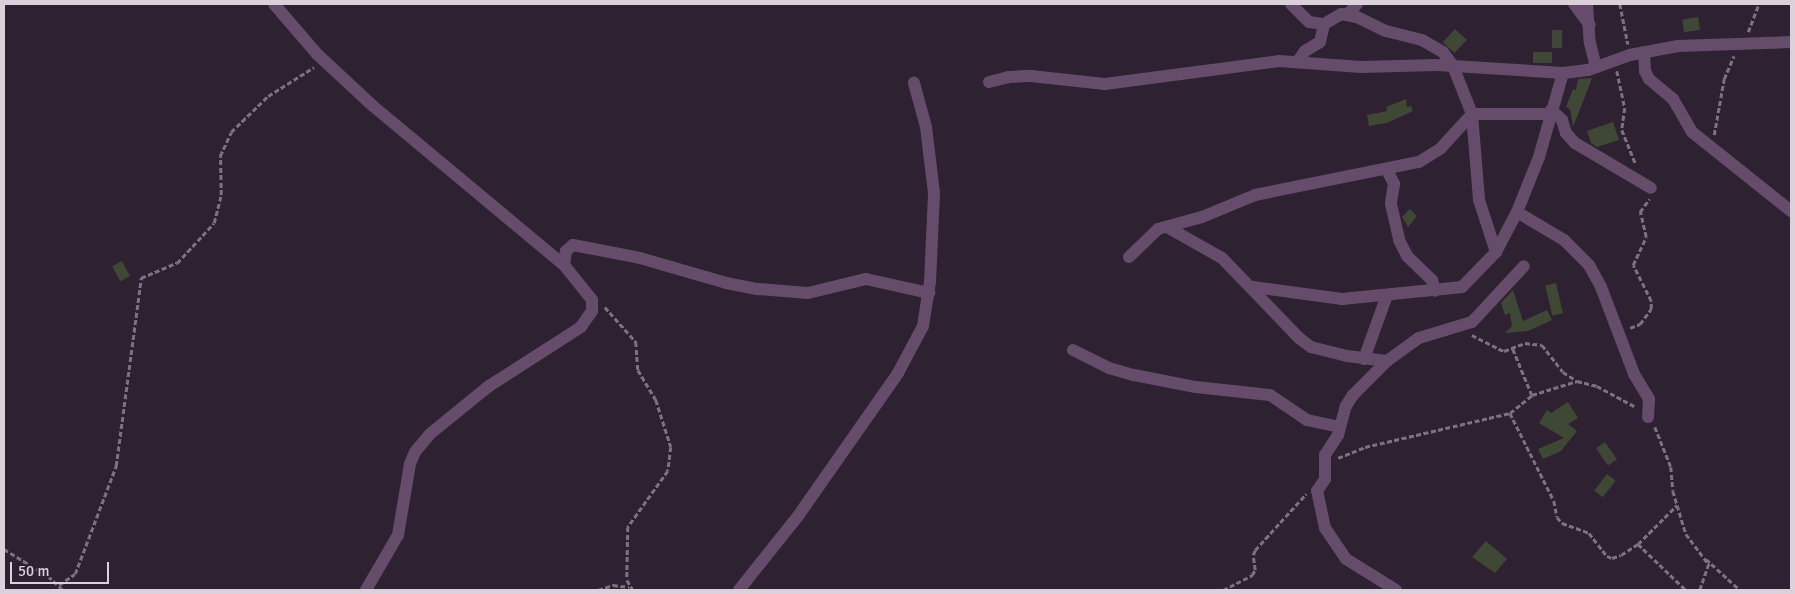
<!DOCTYPE html>
<html>
<head>
<meta charset="utf-8">
<style>
  body { margin:0 }
  #map { position:relative; width:1795px; height:594px; overflow:hidden; background:#2e2131; font-family:Signika,sans-serif }
  div>[style] { position:absolute }
  [style*='--x'] { left:calc(var(--x)*1px); top:calc(var(--y)*1px); width:calc(var(--w)*1px); rotate:calc(var(--a)*1deg) }
  .building>* { inset:0; background:#3f4834; transform-origin:0 0 }
  .path>* { height:2.5px; margin-top:-1.25px; transform-origin:0; background:repeating-linear-gradient(90deg,#7d727f 0 5px,transparent 0 7.5px) }
  .street>* { height:12px; margin:-6px; padding:0 6px; transform-origin:6px; border-radius:6px; background:#654c6b }
  span { translate:-50% -50%; white-space:nowrap; text-align:center; line-height:1.15; -webkit-text-stroke:4px #2e2131; paint-order:stroke }
  .frame { position:absolute; inset:0; border:5px solid #dad1db; pointer-events:none }
  .scale { position:absolute; left:10px; top:562px; width:99px; height:22px; box-sizing:border-box; border:2px solid #dad1db; border-top:0; padding-left:6px; font-size:15px; line-height:18px; white-space:nowrap; color:#dad1db; -webkit-text-stroke:4px #2e2131; paint-order:stroke }
</style>
</head>
<body>
<div id="map">
  <div class="building">
    <div style="left:1698px;top:17px;width:13px;height:16px;rotate:81deg"></div>
    <div style="left:1455px;top:29px;width:16px;height:18px;rotate:43deg"></div>
    <div style="left:1552px;top:30px;width:10px;height:18px"></div>
    <div style="left:1533px;top:52px;width:19px;height:11px"></div>
    <div style="clip-path:polygon(1592px 78px,1586px 94px,1573px 127px,1570px 109px,1566px 107px,1573px 89px,1576px 90px,1578px 79px)"></div>
    <div style="clip-path:polygon(1406px 99px,1407px 107px,1411px 106px,1413px 111px,1387px 123px,1369px 126px,1367px 115px,1387px 111px,1386px 107px)"></div>
    <div style="clip-path:polygon(1613px 122px,1619px 140px,1597px 147px,1591px 143px,1587px 131px)"></div>
    <div style="clip-path:polygon(1410px 209px,1417px 216px,1408px 227px,1402px 217px)"></div>
    <div style="left:122px;top:261px;width:17px;height:11px;rotate:62deg"></div>
    <div style="left:1556px;top:283px;width:31px;height:11px;rotate:77deg"></div>
    <div style="clip-path:polygon(1513px 290px,1523px 321px,1547px 310px,1552px 320px,1528px 331px,1505px 333px,1512px 326px,1510px 313px,1505px 315px,1501px 303px)"></div>
    <div style="clip-path:polygon(1568px 402px,1578px 418px,1568px 424px,1577px 431px,1561px 451px,1543px 459px,1538px 449px,1564px 438px,1539px 423px,1547px 410px,1551px 413px)"></div>
    <div style="left:1605px;top:442px;width:21px;height:11px;rotate:55deg"></div>
    <div style="left:1607px;top:474px;width:11px;height:21px;rotate:38deg"></div>
    <div style="clip-path:polygon(1486px 541px,1507px 559px,1495px 573px,1472px 557px)"></div>
  </div>
  <div class="path">
    <div style="--x:1620;--y:4;--w:41;--a:78.7"></div>
    <div style="--x:1748;--y:32;--w:30;--a:-69"></div>
    <div style="--x:1617;--y:71;--w:38;--a:78"></div>
    <div style="--x:1625;--y:108;--w:22;--a:98"></div>
    <div style="--x:1622;--y:130;--w:37;--a:68"></div>
    <div style="--x:1714;--y:135;--w:57;--a:-79.9"></div>
    <div style="--x:1724;--y:79;--w:25;--a:-67"></div>
    <div style="--x:605;--y:307;--w:47;--a:48.5"></div>
    <div style="--x:636;--y:342;--w:28;--a:86"></div>
    <div style="--x:638;--y:370;--w:35;--a:59"></div>
    <div style="--x:656;--y:400;--w:49;--a:72.3"></div>
    <div style="--x:671;--y:447;--w:24;--a:97"></div>
    <div style="--x:668;--y:471;--w:69;--a:125.5"></div>
    <div style="--x:628;--y:527;--w:53;--a:91.1"></div>
    <div style="--x:627;--y:580;--w:12;--a:59"></div>
    <div style="--x:1630;--y:328;--w:11;--a:-22"></div>
    <div style="--x:1640;--y:324;--w:19;--a:-54"></div>
    <div style="--x:1651;--y:309;--w:8;--a:-90"></div>
    <div style="--x:1651;--y:301;--w:40;--a:-116.6"></div>
    <div style="--x:1633;--y:265;--w:31;--a:-65"></div>
    <div style="--x:1646;--y:237;--w:26;--a:-103"></div>
    <div style="--x:1640;--y:212;--w:16;--a:-55"></div>
    <div style="--x:1472;--y:335;--w:36;--a:27"></div>
    <div style="--x:1504;--y:351;--w:22;--a:-21"></div>
    <div style="--x:1525;--y:343;--w:17;--a:7"></div>
    <div style="--x:1542;--y:345;--w:34;--a:52"></div>
    <div style="--x:1563;--y:372;--w:15;--a:32"></div>
    <div style="--x:1513;--y:349;--w:50;--a:67.6"></div>
    <div style="--x:1510;--y:413;--w:98;--a:63.4"></div>
    <div style="--x:1554;--y:501;--w:16;--a:79"></div>
    <div style="--x:1557;--y:517;--w:8;--a:50"></div>
    <div style="--x:1562;--y:523;--w:29;--a:20"></div>
    <div style="--x:1589;--y:533;--w:29;--a:52"></div>
    <div style="--x:1607;--y:556;--w:5;--a:22"></div>
    <div style="--x:1612;--y:558;--w:9;--a:-18"></div>
    <div style="--x:1621;--y:555;--w:20;--a:-33"></div>
    <div style="--x:1638;--y:544;--w:55;--a:-45"></div>
    <div style="--x:1655;--y:427;--w:43;--a:68.2"></div>
    <div style="--x:1671;--y:467;--w:24;--a:85"></div>
    <div style="--x:1673;--y:491;--w:45;--a:73.2"></div>
    <div style="--x:1686;--y:534;--w:38;--a:53"></div>
    <div style="--x:1709;--y:564;--w:28;--a:109"></div>
    <div style="--x:1338;--y:458;--w:29;--a:-22"></div>
    <div style="--x:1365;--y:447;--w:149;--a:-13.2"></div>
    <div style="--x:1510;--y:413;--w:28;--a:-39"></div>
    <div style="--x:1532;--y:395;--w:47;--a:-17.3"></div>
    <div style="--x:1577;--y:381;--w:21;--a:14"></div>
    <div style="--x:1597;--y:386;--w:44;--a:28.3"></div>
    <div style="--x:1638;--y:544;--w:66;--a:43.8"></div>
    <div style="--x:4;--y:549;--w:52;--a:31.5"></div>
    <div style="--x:48;--y:576;--w:21;--a:43"></div>
    <div style="--x:1706;--y:559;--w:46;--a:42.4"></div>
    <div style="--x:59;--y:585;--w:19;--a:-35"></div>
    <div style="--x:75;--y:574;--w:116;--a:-69.2"></div>
    <div style="--x:116;--y:466;--w:190;--a:-82.4"></div>
    <div style="--x:141;--y:278;--w:39;--a:-23"></div>
    <div style="--x:177;--y:263;--w:54;--a:-47.2"></div>
    <div style="--x:214;--y:223;--w:29;--a:-76"></div>
    <div style="--x:221;--y:195;--w:39;--a:-91"></div>
    <div style="--x:220;--y:156;--w:26;--a:-65"></div>
    <div style="--x:231;--y:132;--w:52;--a:-44.2"></div>
    <div style="--x:268;--y:96;--w:54;--a:-32.2"></div>
    <div style="--x:598;--y:590;--w:16;--a:-18"></div>
    <div style="--x:613;--y:585;--w:16;--a:7"></div>
    <div style="--x:1223;--y:590;--w:33;--a:-27"></div>
    <div style="--x:1252;--y:575;--w:6;--a:-59"></div>
    <div style="--x:1255;--y:570;--w:15;--a:-98"></div>
    <div style="--x:1253;--y:555;--w:5;--a:-68"></div>
    <div style="--x:1255;--y:550;--w:76;--a:-47.7"></div>
  </div>
  <div class="street">
    <div style="--x:274;--y:4;--w:66;--a:49.3"></div>
    <div style="--x:317;--y:54;--w:76;--a:42.9"></div>
    <div style="--x:373;--y:106;--w:249;--a:39.8"></div>
    <div style="--x:564;--y:265;--w:45;--a:51.3"></div>
    <div style="--x:592;--y:300;--w:11;--a:90"></div>
    <div style="--x:592;--y:311;--w:19;--a:125"></div>
    <div style="--x:581;--y:327;--w:109;--a:147.3"></div>
    <div style="--x:489;--y:386;--w:76;--a:140.9"></div>
    <div style="--x:430;--y:434;--w:23;--a:130"></div>
    <div style="--x:415;--y:452;--w:13;--a:113"></div>
    <div style="--x:410;--y:464;--w:72;--a:99.6"></div>
    <div style="--x:398;--y:535;--w:64;--a:120.2"></div>
    <div style="--x:1291;--y:4;--w:25;--a:45"></div>
    <div style="--x:1309;--y:22;--w:15;--a:8"></div>
    <div style="--x:1574;--y:4;--w:26;--a:53"></div>
    <div style="--x:1587;--y:4;--w:39;--a:86"></div>
    <div style="--x:1590;--y:43;--w:25;--a:76"></div>
    <div style="--x:1348;--y:14;--w:13;--a:-48"></div>
    <div style="--x:1644;--y:52;--w:19;--a:87"></div>
    <div style="--x:1645;--y:71;--w:9;--a:63"></div>
    <div style="--x:1649;--y:79;--w:31;--a:40"></div>
    <div style="--x:1673;--y:99;--w:38;--a:60"></div>
    <div style="--x:1692;--y:132;--w:127;--a:38.6"></div>
    <div style="--x:1298;--y:61;--w:12;--a:-55"></div>
    <div style="--x:1305;--y:51;--w:17;--a:-31"></div>
    <div style="--x:1320;--y:42;--w:18;--a:-77"></div>
    <div style="--x:1324;--y:24;--w:20;--a:-30"></div>
    <div style="--x:1341;--y:14;--w:16;--a:11"></div>
    <div style="--x:1357;--y:17;--w:32;--a:26"></div>
    <div style="--x:1386;--y:31;--w:37;--a:14"></div>
    <div style="--x:1422;--y:40;--w:24;--a:30"></div>
    <div style="--x:1443;--y:52;--w:17;--a:54"></div>
    <div style="--x:1453;--y:66;--w:52;--a:68.4"></div>
    <div style="--x:1472;--y:114;--w:86;--a:85.3"></div>
    <div style="--x:1479;--y:200;--w:55;--a:71.9"></div>
    <div style="--x:989;--y:82;--w:21;--a:-14"></div>
    <div style="--x:1009;--y:77;--w:22;--a:-3"></div>
    <div style="--x:1031;--y:76;--w:74;--a:6.2"></div>
    <div style="--x:1105;--y:84;--w:176;--a:-7.5"></div>
    <div style="--x:1279;--y:61;--w:82;--a:4.2"></div>
    <div style="--x:1361;--y:67;--w:76;--a:-1.5"></div>
    <div style="--x:1437;--y:65;--w:126;--a:3.6"></div>
    <div style="--x:1563;--y:73;--w:25;--a:-7"></div>
    <div style="--x:1588;--y:70;--w:45;--a:-19.7"></div>
    <div style="--x:1630;--y:55;--w:49;--a:-10.6"></div>
    <div style="--x:1678;--y:46;--w:113;--a:-2"></div>
    <div style="--x:1551;--y:110;--w:15;--a:42"></div>
    <div style="--x:1562;--y:120;--w:14;--a:73"></div>
    <div style="--x:1566;--y:133;--w:13;--a:48"></div>
    <div style="--x:1575;--y:143;--w:88;--a:30.6"></div>
    <div style="--x:1387;--y:170;--w:16;--a:63"></div>
    <div style="--x:1394;--y:184;--w:20;--a:99"></div>
    <div style="--x:1391;--y:204;--w:37;--a:77"></div>
    <div style="--x:1399;--y:240;--w:18;--a:63"></div>
    <div style="--x:1407;--y:256;--w:35;--a:44"></div>
    <div style="--x:1432;--y:280;--w:11;--a:75"></div>
    <div style="--x:1517;--y:212;--w:55;--a:30.8"></div>
    <div style="--x:1564;--y:240;--w:35;--a:45"></div>
    <div style="--x:1589;--y:265;--w:25;--a:61"></div>
    <div style="--x:1601;--y:287;--w:93;--a:69.2"></div>
    <div style="--x:1634;--y:374;--w:29;--a:59"></div>
    <div style="--x:1649;--y:399;--w:18;--a:93"></div>
    <div style="--x:1167;--y:227;--w:63;--a:29.4"></div>
    <div style="--x:1222;--y:258;--w:111;--a:46.1"></div>
    <div style="--x:1299;--y:338;--w:15;--a:37"></div>
    <div style="--x:1311;--y:347;--w:37;--a:14"></div>
    <div style="--x:1347;--y:356;--w:40;--a:7.1"></div>
    <div style="--x:1129;--y:257;--w:40;--a:-44"></div>
    <div style="--x:1158;--y:229;--w:46;--a:-15.3"></div>
    <div style="--x:1202;--y:217;--w:57;--a:-22.5"></div>
    <div style="--x:1255;--y:195;--w:167;--a:-11.4"></div>
    <div style="--x:1419;--y:162;--w:26;--a:-32"></div>
    <div style="--x:1441;--y:148;--w:46;--a:-47.6"></div>
    <div style="--x:1472;--y:114;--w:78;--a:0"></div>
    <div style="--x:564;--y:265;--w:14;--a:-82"></div>
    <div style="--x:566;--y:251;--w:9;--a:-41"></div>
    <div style="--x:573;--y:245;--w:68;--a:11"></div>
    <div style="--x:640;--y:258;--w:90;--a:16.2"></div>
    <div style="--x:726;--y:283;--w:33;--a:11"></div>
    <div style="--x:758;--y:289;--w:50;--a:4.6"></div>
    <div style="--x:808;--y:293;--w:60;--a:-13.6"></div>
    <div style="--x:866;--y:279;--w:65;--a:12.5"></div>
    <div style="--x:1253;--y:287;--w:90;--a:7.7"></div>
    <div style="--x:1342;--y:299;--w:121;--a:-5.7"></div>
    <div style="--x:1462;--y:287;--w:49;--a:-45.8"></div>
    <div style="--x:1496;--y:252;--w:45;--a:-62.3"></div>
    <div style="--x:1517;--y:212;--w:59;--a:-68.2"></div>
    <div style="--x:1539;--y:157;--w:87;--a:-74.1"></div>
    <div style="--x:1073;--y:350;--w:40;--a:26.6"></div>
    <div style="--x:1109;--y:368;--w:26;--a:16"></div>
    <div style="--x:1134;--y:375;--w:63;--a:11"></div>
    <div style="--x:1196;--y:387;--w:74;--a:6.2"></div>
    <div style="--x:1270;--y:395;--w:45;--a:34"></div>
    <div style="--x:1307;--y:420;--w:34;--a:12"></div>
    <div style="--x:1364;--y:359;--w:68;--a:-70.2"></div>
    <div style="--x:739;--y:590;--w:95;--a:-51.4"></div>
    <div style="--x:798;--y:516;--w:174;--a:-55"></div>
    <div style="--x:898;--y:373;--w:53;--a:-62"></div>
    <div style="--x:923;--y:326;--w:45;--a:-81"></div>
    <div style="--x:930;--y:282;--w:89;--a:-87.4"></div>
    <div style="--x:934;--y:193;--w:66;--a:-96.9"></div>
    <div style="--x:926;--y:127;--w:46;--a:-105.3"></div>
    <div style="--x:1396;--y:590;--w:59;--a:-148.2"></div>
    <div style="--x:1346;--y:559;--w:37;--a:-124"></div>
    <div style="--x:1325;--y:528;--w:38;--a:-102"></div>
    <div style="--x:1317;--y:491;--w:14;--a:-56"></div>
    <div style="--x:1325;--y:479;--w:24;--a:-90"></div>
    <div style="--x:1325;--y:455;--w:24;--a:-57"></div>
    <div style="--x:1338;--y:435;--w:30;--a:-75"></div>
    <div style="--x:1346;--y:406;--w:13;--a:-58"></div>
    <div style="--x:1353;--y:395;--w:48;--a:-45"></div>
    <div style="--x:1387;--y:361;--w:39;--a:-36"></div>
    <div style="--x:1419;--y:338;--w:55;--a:-16.8"></div>
    <div style="--x:1472;--y:322;--w:76;--a:-47.1"></div>
  </div>
  <div class="frame"></div>
  <div class="scale">50 m</div>
</div>
</body>
</html>
